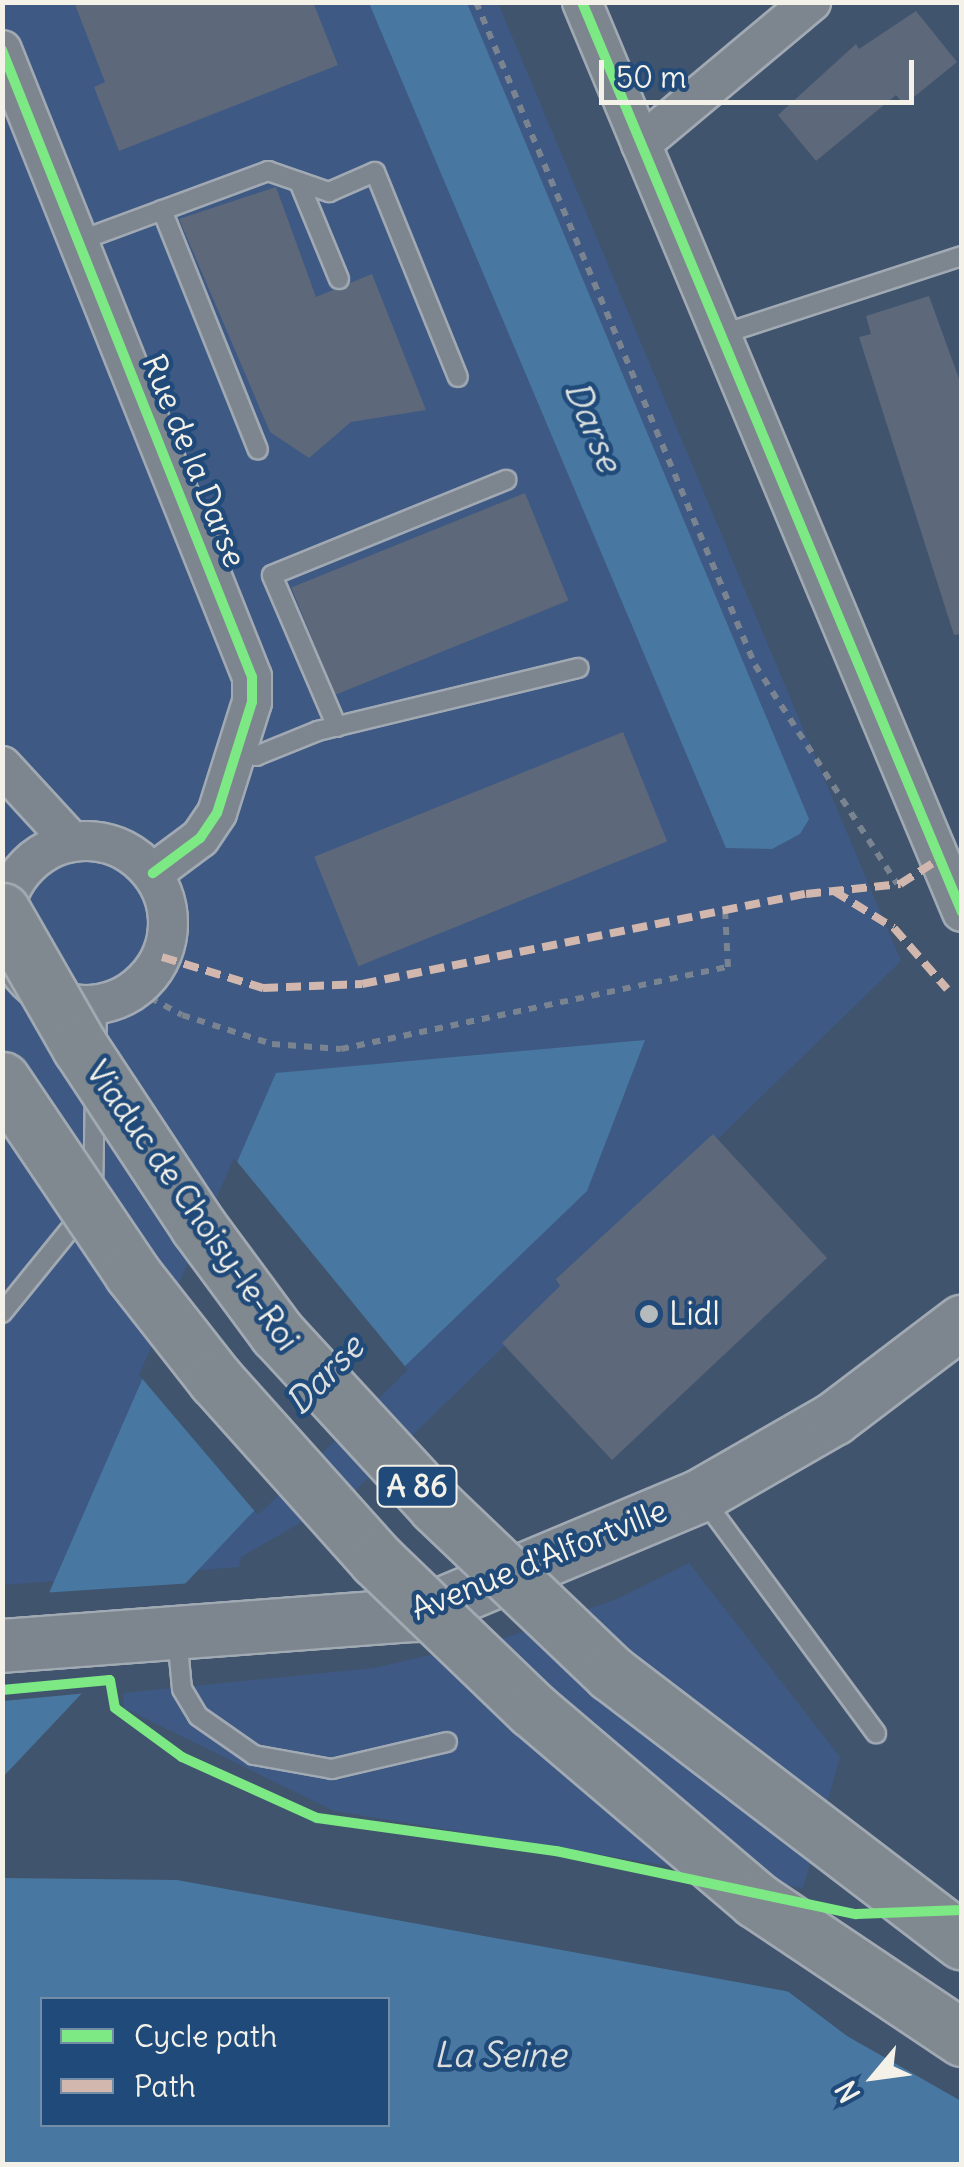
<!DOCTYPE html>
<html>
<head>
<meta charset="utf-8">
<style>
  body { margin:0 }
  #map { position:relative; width:964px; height:2167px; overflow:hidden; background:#40546d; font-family:Delius,sans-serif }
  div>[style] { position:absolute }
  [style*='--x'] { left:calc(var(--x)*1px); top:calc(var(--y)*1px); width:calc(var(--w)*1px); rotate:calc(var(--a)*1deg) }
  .built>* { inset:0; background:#3e5983 }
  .water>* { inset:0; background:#4878a1 }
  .pier>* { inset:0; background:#40546d }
  .building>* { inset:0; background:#5d687b; transform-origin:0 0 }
  .path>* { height:6px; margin-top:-3px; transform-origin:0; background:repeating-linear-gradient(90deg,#7a8490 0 8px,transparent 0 16px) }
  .roads { filter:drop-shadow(2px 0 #a1a9b3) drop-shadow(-2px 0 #a1a9b3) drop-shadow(0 2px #a1a9b3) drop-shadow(0 -2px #a1a9b3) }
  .lane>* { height:18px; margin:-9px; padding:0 9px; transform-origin:9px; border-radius:9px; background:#7d868f }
  .street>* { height:38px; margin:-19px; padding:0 19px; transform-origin:19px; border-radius:19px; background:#7d868f }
  .street>.ring { margin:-19px; padding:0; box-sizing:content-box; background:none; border:38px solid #7d868f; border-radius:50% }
  .secondary>* { height:52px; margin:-26px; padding:0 26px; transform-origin:26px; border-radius:26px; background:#7d868f }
  .bridges { filter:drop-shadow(2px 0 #a1a9b3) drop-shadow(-2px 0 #a1a9b3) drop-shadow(0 2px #a1a9b3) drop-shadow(0 -2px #a1a9b3) }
  .highway-bridge>* { height:55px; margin:-27.5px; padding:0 27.5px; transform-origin:27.5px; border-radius:27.5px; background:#818990 }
  .quiet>* { height:8px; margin-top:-4px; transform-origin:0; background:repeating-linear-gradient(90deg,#d1b7ad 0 15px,transparent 0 23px) }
  .cycleway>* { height:10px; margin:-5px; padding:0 5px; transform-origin:5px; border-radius:5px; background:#7ce984 }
  .dots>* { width:28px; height:28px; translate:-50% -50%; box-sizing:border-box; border:5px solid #1f4a7a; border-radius:50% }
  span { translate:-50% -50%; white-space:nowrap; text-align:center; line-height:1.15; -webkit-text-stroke:9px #1f4a7a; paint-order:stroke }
  .shield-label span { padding:2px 8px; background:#1f4a7a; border:2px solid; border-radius:8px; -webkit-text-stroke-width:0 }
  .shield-label { font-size:30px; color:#f4f1e8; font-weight:700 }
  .street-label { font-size:32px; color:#f4f1e8 }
  .poi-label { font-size:32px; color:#f4f1e8 }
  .left { translate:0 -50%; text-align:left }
  .water-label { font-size:35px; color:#dadfde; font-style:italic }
  .frame { position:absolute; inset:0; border:5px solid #f4f1e8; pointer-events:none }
  .legend { position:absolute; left:40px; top:1997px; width:350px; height:130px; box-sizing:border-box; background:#1f4a7a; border:2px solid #748da6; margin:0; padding:12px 18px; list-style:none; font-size:30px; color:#f4f1e8 }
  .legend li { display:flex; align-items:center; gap:20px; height:50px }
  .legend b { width:50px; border:2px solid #748da6 }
  .north { position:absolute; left:824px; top:2027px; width:100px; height:100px; -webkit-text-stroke:8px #1f4a7a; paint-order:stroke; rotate:241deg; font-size:28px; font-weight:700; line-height:40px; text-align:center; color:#f4f1e8 }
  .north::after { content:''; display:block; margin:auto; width:35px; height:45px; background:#f4f1e8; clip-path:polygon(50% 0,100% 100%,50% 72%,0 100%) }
  .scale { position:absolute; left:599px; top:60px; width:315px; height:45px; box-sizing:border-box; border:5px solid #f4f1e8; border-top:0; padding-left:12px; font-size:30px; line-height:35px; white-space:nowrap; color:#f4f1e8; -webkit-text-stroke:8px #1f4a7a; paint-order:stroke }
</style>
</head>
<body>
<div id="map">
  <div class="built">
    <div style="clip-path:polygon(3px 3px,498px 3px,901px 961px,354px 1492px,241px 1557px,239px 1567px,3px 1585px)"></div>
    <div style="clip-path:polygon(689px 1563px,840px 1757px,803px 1888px,334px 1811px,124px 1708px,123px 1693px,374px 1668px,507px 1637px,617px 1599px)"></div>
  </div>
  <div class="water">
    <div style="clip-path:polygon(369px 3px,467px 3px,809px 819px,800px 834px,772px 849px,726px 848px)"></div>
    <div style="clip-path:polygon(645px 1040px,587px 1191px,249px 1516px,3px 1777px,3px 1640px,49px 1593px,276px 1073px)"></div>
    <div style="clip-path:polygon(evenodd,3px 1878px,177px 1880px,961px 2023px,961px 2164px,3px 2164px,3px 1878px,42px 2000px,388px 2000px,388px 2124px,42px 2124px,42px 2000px)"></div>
  </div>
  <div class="pier">
    <div style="clip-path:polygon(234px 1158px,408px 1370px,258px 1515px,139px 1375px)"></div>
    <div style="clip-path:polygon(193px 1583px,88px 1693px,3px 1701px,2px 1633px,41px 1593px)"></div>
    <div style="clip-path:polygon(782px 1987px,962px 2018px,961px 2101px,847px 2036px)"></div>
  </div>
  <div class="building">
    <div style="clip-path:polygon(74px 2px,313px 2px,338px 65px,119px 151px,94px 87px,105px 82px)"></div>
    <div style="clip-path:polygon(916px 11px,957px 62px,904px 105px,896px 95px,816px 161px,778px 115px,856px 44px,859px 49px)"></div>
    <div style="clip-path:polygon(276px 187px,316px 297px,372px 274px,426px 410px,351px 422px,309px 458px,270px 432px,179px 219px)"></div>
    <div style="clip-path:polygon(929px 296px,962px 387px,962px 634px,954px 635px,859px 337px,871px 334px,866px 316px)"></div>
    <div style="left:525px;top:493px;width:116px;height:252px;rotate:68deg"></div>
    <div style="left:623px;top:732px;width:118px;height:333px;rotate:68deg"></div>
    <div style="clip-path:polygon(713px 1134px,827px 1258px,612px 1460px,502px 1343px,560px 1286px,556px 1279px)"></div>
  </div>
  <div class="path">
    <div style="--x:476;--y:2;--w:719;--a:67.18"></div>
    <div style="--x:755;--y:665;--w:261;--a:57"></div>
    <div style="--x:136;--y:990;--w:52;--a:28.5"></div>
    <div style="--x:182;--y:1015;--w:95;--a:17.9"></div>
    <div style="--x:272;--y:1044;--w:69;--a:4.1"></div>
    <div style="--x:341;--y:1049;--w:396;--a:-12"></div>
    <div style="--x:728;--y:967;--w:57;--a:-93"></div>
  </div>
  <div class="roads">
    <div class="lane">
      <div style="--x:299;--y:182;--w:105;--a:67.6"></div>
      <div style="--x:162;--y:210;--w:258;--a:68.2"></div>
      <div style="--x:79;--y:241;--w:202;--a:-20.3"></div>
      <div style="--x:268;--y:171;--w:65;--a:19"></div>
      <div style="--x:329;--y:192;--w:50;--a:-23.5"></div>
      <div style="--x:375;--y:172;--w:221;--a:68"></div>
      <div style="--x:720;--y:335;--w:255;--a:-18.1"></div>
      <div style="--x:337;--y:727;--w:165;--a:-113.2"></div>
      <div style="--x:272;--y:575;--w:253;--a:-22.1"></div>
      <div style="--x:236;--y:751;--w:21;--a:14"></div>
      <div style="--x:256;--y:756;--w:67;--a:-22"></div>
      <div style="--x:318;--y:731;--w:268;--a:-13.6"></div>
      <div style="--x:96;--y:1044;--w:38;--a:-88"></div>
      <div style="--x:93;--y:1189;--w:94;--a:-88.8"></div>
      <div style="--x:2;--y:1313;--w:130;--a:-50.9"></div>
      <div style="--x:704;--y:1500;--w:290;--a:53.6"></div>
      <div style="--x:177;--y:1636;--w:53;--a:84.6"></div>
      <div style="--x:182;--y:1689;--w:31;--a:59"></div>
      <div style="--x:198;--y:1716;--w:68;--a:34.9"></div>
      <div style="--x:254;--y:1755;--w:79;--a:10.2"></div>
      <div style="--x:332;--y:1769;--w:118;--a:-13.2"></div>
    </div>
    <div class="street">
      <div style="--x:582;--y:2;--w:986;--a:67.34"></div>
      <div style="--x:2;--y:50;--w:675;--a:68.26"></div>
      <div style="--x:252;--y:677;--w:25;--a:90"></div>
      <div style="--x:252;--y:702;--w:116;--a:107.5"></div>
      <div style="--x:217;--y:813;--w:30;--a:124"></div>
      <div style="--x:200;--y:838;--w:59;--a:143.3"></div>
      <div style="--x:641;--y:144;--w:222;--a:-39.9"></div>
      <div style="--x:2;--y:766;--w:102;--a:47.4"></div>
      <div class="ring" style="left:4px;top:841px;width:126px;height:126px"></div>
    </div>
    <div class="secondary">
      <div style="--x:2;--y:1646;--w:415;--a:-4.3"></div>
      <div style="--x:416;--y:1615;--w:308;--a:-22.7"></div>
      <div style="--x:700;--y:1496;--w:155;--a:-29.9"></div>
      <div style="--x:834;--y:1419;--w:161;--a:-37.2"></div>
    </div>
  </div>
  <div class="bridges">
    <div class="highway-bridge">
      <div style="--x:2;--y:911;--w:157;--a:60.2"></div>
      <div style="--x:80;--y:1047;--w:214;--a:56.6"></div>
      <div style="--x:198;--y:1226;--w:133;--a:53.6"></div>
      <div style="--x:277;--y:1333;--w:235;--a:47.4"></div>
      <div style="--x:436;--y:1506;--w:242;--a:43.7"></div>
      <div style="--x:611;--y:1673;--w:442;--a:37.4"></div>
      <div style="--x:2;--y:1080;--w:233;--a:56"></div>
      <div style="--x:132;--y:1273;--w:136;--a:51.9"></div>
      <div style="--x:216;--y:1380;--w:241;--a:48.2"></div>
      <div style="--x:377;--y:1560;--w:216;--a:43.9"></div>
      <div style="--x:533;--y:1710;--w:293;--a:40.4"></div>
      <div style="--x:756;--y:1900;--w:248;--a:33.8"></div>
    </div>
  </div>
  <div class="quiet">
    <div style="--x:834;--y:891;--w:70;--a:31.7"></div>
    <div style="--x:894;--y:928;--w:81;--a:49"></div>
    <div style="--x:162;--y:957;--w:106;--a:17.1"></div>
    <div style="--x:263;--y:988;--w:99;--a:-2.3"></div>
    <div style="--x:362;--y:984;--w:453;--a:-11.5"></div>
    <div style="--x:806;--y:894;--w:95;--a:-6.1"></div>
    <div style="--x:900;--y:884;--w:45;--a:-32.3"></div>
  </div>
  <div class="cycleway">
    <div style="--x:582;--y:2;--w:986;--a:67.34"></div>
    <div style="--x:2;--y:50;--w:675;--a:68.26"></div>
    <div style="--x:252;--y:677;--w:25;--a:90"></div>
    <div style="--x:252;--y:702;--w:116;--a:107.5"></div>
    <div style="--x:217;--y:813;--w:30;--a:124"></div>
    <div style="--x:200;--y:838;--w:59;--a:143.3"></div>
    <div style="--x:2;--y:1690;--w:108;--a:-5.3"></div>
    <div style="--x:110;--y:1680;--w:28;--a:80"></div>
    <div style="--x:115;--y:1708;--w:83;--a:36.2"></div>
    <div style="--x:182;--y:1757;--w:148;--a:24.3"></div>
    <div style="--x:317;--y:1818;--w:241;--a:7.9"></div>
    <div style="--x:556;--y:1851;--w:307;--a:11.9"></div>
    <div style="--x:856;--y:1914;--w:106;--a:-2.2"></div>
  </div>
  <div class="dots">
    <div style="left:649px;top:1314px;background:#b5babd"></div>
  </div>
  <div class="shield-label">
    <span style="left:417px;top:1486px">A 86</span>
  </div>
  <div class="street-label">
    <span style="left:194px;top:461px;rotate:68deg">Rue de la Darse</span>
    <span style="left:192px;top:1206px;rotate:55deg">Viaduc de Choisy-le-Roi</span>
    <span style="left:539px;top:1560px;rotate:-22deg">Avenue d'Alfortville</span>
  </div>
  <div class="poi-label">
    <span class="left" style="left:669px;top:1314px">Lidl</span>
  </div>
  <div class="water-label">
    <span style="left:594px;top:426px;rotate:67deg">Darse</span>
    <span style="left:324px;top:1374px;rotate:-46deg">Darse</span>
    <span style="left:500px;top:2054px">La Seine</span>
  </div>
  <div class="frame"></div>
  <ul class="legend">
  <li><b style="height:12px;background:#7ce984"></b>Cycle path</li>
  <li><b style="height:12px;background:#d1b7ad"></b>Path</li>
  </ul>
  <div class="north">N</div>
  <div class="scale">50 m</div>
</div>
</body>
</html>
